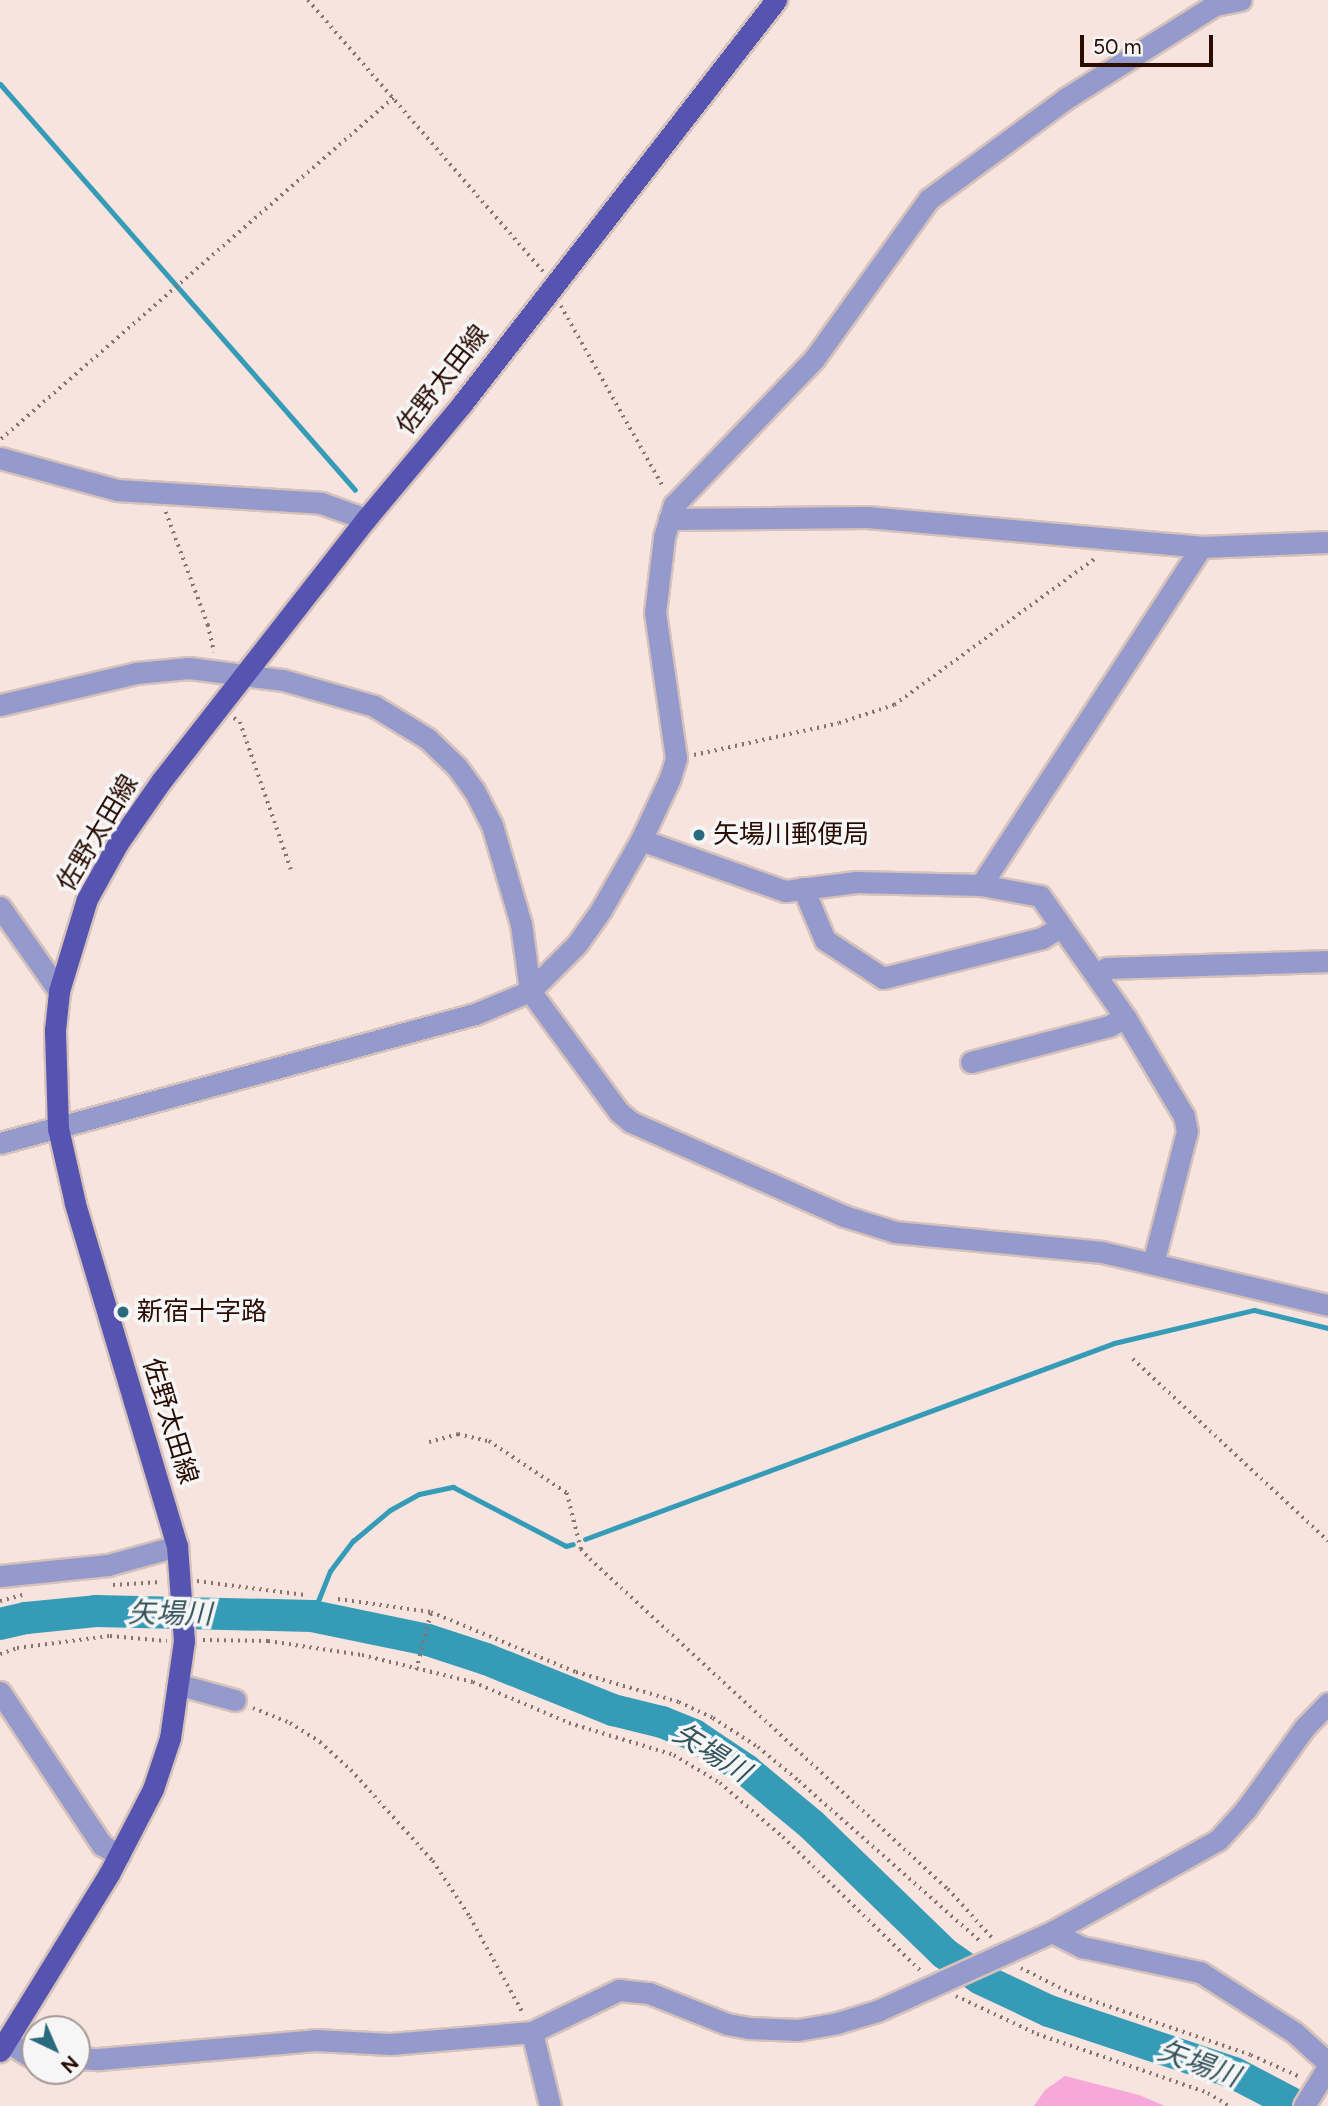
<!DOCTYPE html>
<html>
<head>
<meta charset="utf-8">
<style>
  body { margin:0 }
  #map { position:relative; width:1328px; height:2106px; overflow:hidden; background:#f7e4de; font-family:Figtree,"Noto Sans JP",sans-serif }
  div>[style] { position:absolute }
  [style*='--x'] { left:calc(var(--x)*1px); top:calc(var(--y)*1px); width:calc(var(--w)*1px); rotate:calc(var(--a)*1deg) }
  .green>* { inset:0; background:#f6a8db }
  .stream>* { height:5px; margin:-2.5px; padding:0 2.5px; transform-origin:2.5px; border-radius:2.5px; background:#359bb7 }
  .river>* { height:32px; margin:-16px; padding:0 16px; transform-origin:16px; border-radius:16px; background:#359bb7 }
  .path>* { height:3.5px; margin-top:-1.75px; transform-origin:0; background:repeating-linear-gradient(90deg,#8a716a 0 2px,transparent 0 7px) }
  .roads { filter:drop-shadow(2px 0 #d6c1bb) drop-shadow(-2px 0 #d6c1bb) drop-shadow(0 2px #d6c1bb) drop-shadow(0 -2px #d6c1bb) }
  .minor>* { height:21px; margin:-10.5px; padding:0 10.5px; transform-origin:10.5px; border-radius:10.5px; background:#959acd }
  .major>* { height:21px; margin:-10.5px; padding:0 10.5px; transform-origin:10.5px; border-radius:10.5px; background:#5554b0 }
  .dots>* { width:19px; height:19px; translate:-50% -50%; box-sizing:border-box; border:4px solid #f6f6f6; border-radius:50% }
  span { translate:-50% -50%; white-space:nowrap; text-align:center; line-height:1.15; -webkit-text-stroke:7px #f6f6f6; paint-order:stroke }
  .street-label { font-size:26px; color:#2a0c03 }
  .poi-label { font-size:26px; color:#2a0c03 }
  .left { translate:0 -50%; text-align:left }
  .water-label { font-size:28px; color:#35535d; font-style:italic }
  .north { position:absolute; left:21px; top:2015px; width:70px; height:70px; box-sizing:border-box; background:#f6f6f6; border:2px solid #a49895; border-radius:50%; rotate:136deg; font-size:19px; font-weight:700; line-height:28px; text-align:center; color:#2a0c03 }
  .north::after { content:''; display:block; margin:auto; width:24px; height:32px; background:#296b7d; clip-path:polygon(50% 0,100% 100%,50% 72%,0 100%) }
  .scale { position:absolute; left:1080px; top:35px; width:133px; height:32px; box-sizing:border-box; border:4px solid #2a0c03; border-top:0; padding-left:9px; font-size:21px; line-height:24px; white-space:nowrap; color:#2a0c03; -webkit-text-stroke:5px #f6f6f6; paint-order:stroke }
</style>
</head>
<body>
<div id="map">
  <div class="green">
    <div style="clip-path:polygon(1065px 2076px,1139px 2095px,1165px 2106px,1034px 2106px,1045px 2090px)"></div>
  </div>
  <div class="stream">
    <div style="--x:0;--y:84;--w:539;--a:48.83"></div>
    <div style="--x:585;--y:1539;--w:564;--a:-20.33"></div>
    <div style="--x:1114;--y:1343;--w:144;--a:-13.3"></div>
    <div style="--x:1254;--y:1310;--w:76;--a:13.7"></div>
    <div style="--x:312;--y:1616;--w:48;--a:-68.2"></div>
    <div style="--x:330;--y:1571;--w:38;--a:-53"></div>
    <div style="--x:353;--y:1541;--w:48;--a:-40"></div>
    <div style="--x:390;--y:1510;--w:33;--a:-29"></div>
    <div style="--x:419;--y:1494;--w:35;--a:-12"></div>
    <div style="--x:453;--y:1487;--w:127;--a:27.6"></div>
    <div style="--x:566;--y:1546;--w:7;--a:-16"></div>
  </div>
  <div class="river">
    <div style="--x:0;--y:1624;--w:27;--a:-13"></div>
    <div style="--x:26;--y:1618;--w:70;--a:-5.7"></div>
    <div style="--x:96;--y:1611;--w:216;--a:1.3"></div>
    <div style="--x:312;--y:1616;--w:118;--a:11.7"></div>
    <div style="--x:428;--y:1640;--w:61;--a:18.1"></div>
    <div style="--x:486;--y:1659;--w:137;--a:21.9"></div>
    <div style="--x:613;--y:1710;--w:50;--a:13.8"></div>
    <div style="--x:662;--y:1722;--w:35;--a:22"></div>
    <div style="--x:694;--y:1735;--w:63;--a:33.9"></div>
    <div style="--x:746;--y:1770;--w:86;--a:39.8"></div>
    <div style="--x:812;--y:1825;--w:184;--a:44.1"></div>
    <div style="--x:944;--y:1953;--w:45;--a:35.1"></div>
    <div style="--x:981;--y:1979;--w:75;--a:25.2"></div>
    <div style="--x:1049;--y:2011;--w:195;--a:18.5"></div>
    <div style="--x:1234;--y:2073;--w:71;--a:27.6"></div>
  </div>
  <div class="path">
    <div style="--x:308;--y:0;--w:359;--a:49.1"></div>
    <div style="--x:561;--y:306;--w:209;--a:60.5"></div>
    <div style="--x:1;--y:439;--w:520;--a:-41.02"></div>
    <div style="--x:166;--y:512;--w:121;--a:69.6"></div>
    <div style="--x:208;--y:625;--w:28;--a:77"></div>
    <div style="--x:234;--y:718;--w:7;--a:34"></div>
    <div style="--x:240;--y:722;--w:156;--a:70.9"></div>
    <div style="--x:694;--y:755;--w:148;--a:-12.4"></div>
    <div style="--x:839;--y:723;--w:58;--a:-18.1"></div>
    <div style="--x:894;--y:705;--w:251;--a:-36.1"></div>
    <div style="--x:1133;--y:1359;--w:267;--a:43"></div>
    <div style="--x:429;--y:1442;--w:30;--a:-15"></div>
    <div style="--x:458;--y:1434;--w:32;--a:13"></div>
    <div style="--x:489;--y:1441;--w:94;--a:33.7"></div>
    <div style="--x:567;--y:1493;--w:58;--a:76"></div>
    <div style="--x:581;--y:1549;--w:13;--a:48"></div>
    <div style="--x:590;--y:1559;--w:487;--a:42.7"></div>
    <div style="--x:948;--y:1889;--w:67;--a:48"></div>
    <div style="--x:197;--y:1581;--w:109;--a:7.4"></div>
    <div style="--x:113;--y:1585;--w:48;--a:-3.6"></div>
    <div style="--x:338;--y:1599;--w:94;--a:8"></div>
    <div style="--x:431;--y:1612;--w:157;--a:22.5"></div>
    <div style="--x:576;--y:1672;--w:107;--a:16.2"></div>
    <div style="--x:679;--y:1702;--w:38;--a:25"></div>
    <div style="--x:713;--y:1718;--w:54;--a:32.8"></div>
    <div style="--x:758;--y:1747;--w:53;--a:39.7"></div>
    <div style="--x:799;--y:1781;--w:244;--a:41.5"></div>
    <div style="--x:0;--y:1601;--w:23;--a:-15"></div>
    <div style="--x:203;--y:1640;--w:65;--a:0.9"></div>
    <div style="--x:268;--y:1641;--w:95;--a:8.5"></div>
    <div style="--x:362;--y:1655;--w:114;--a:13.7"></div>
    <div style="--x:473;--y:1682;--w:104;--a:23.1"></div>
    <div style="--x:569;--y:1723;--w:110;--a:16.9"></div>
    <div style="--x:674;--y:1755;--w:54;--a:31.3"></div>
    <div style="--x:720;--y:1783;--w:83;--a:40.6"></div>
    <div style="--x:783;--y:1837;--w:192;--a:44.2"></div>
    <div style="--x:0;--y:1654;--w:18;--a:-19"></div>
    <div style="--x:17;--y:1648;--w:94;--a:-7.4"></div>
    <div style="--x:110;--y:1636;--w:57;--a:5"></div>
    <div style="--x:416;--y:1670;--w:60;--a:-75.5"></div>
    <div style="--x:253;--y:1708;--w:40;--a:22"></div>
    <div style="--x:290;--y:1723;--w:36;--a:32"></div>
    <div style="--x:320;--y:1742;--w:42;--a:42.1"></div>
    <div style="--x:351;--y:1770;--w:122;--a:48"></div>
    <div style="--x:433;--y:1861;--w:67;--a:56.5"></div>
    <div style="--x:470;--y:1917;--w:112;--a:61.1"></div>
    <div style="--x:1021;--y:1968;--w:55;--a:27"></div>
    <div style="--x:1070;--y:1993;--w:191;--a:18.9"></div>
    <div style="--x:1251;--y:2055;--w:54;--a:24.2"></div>
    <div style="--x:956;--y:1996;--w:89;--a:25.1"></div>
    <div style="--x:1037;--y:2034;--w:181;--a:19"></div>
    <div style="--x:1208;--y:2093;--w:26;--a:31"></div>
  </div>
  <div class="roads">
    <div class="minor">
      <div style="--x:0;--y:458;--w:121;--a:15.3"></div>
      <div style="--x:117;--y:490;--w:204;--a:3.6"></div>
      <div style="--x:321;--y:503;--w:48;--a:19.6"></div>
      <div style="--x:669;--y:519;--w:198;--a:-0.6"></div>
      <div style="--x:867;--y:517;--w:335;--a:5.1"></div>
      <div style="--x:1201;--y:547;--w:127;--a:-2.3"></div>
      <div style="--x:0;--y:705;--w:140;--a:-13.2"></div>
      <div style="--x:136;--y:673;--w:53;--a:-5.4"></div>
      <div style="--x:189;--y:668;--w:95;--a:7.3"></div>
      <div style="--x:283;--y:680;--w:95;--a:15.9"></div>
      <div style="--x:374;--y:706;--w:63;--a:31.4"></div>
      <div style="--x:428;--y:739;--w:40;--a:44"></div>
      <div style="--x:457;--y:767;--w:29;--a:54"></div>
      <div style="--x:474;--y:790;--w:39;--a:63"></div>
      <div style="--x:492;--y:825;--w:103;--a:73.7"></div>
      <div style="--x:521;--y:924;--w:68;--a:82.3"></div>
      <div style="--x:530;--y:991;--w:150;--a:53.7"></div>
      <div style="--x:619;--y:1112;--w:16;--a:40"></div>
      <div style="--x:631;--y:1122;--w:233;--a:23.8"></div>
      <div style="--x:844;--y:1216;--w:53;--a:17.4"></div>
      <div style="--x:895;--y:1232;--w:208;--a:5.5"></div>
      <div style="--x:1102;--y:1252;--w:232;--a:13.2"></div>
      <div style="--x:641;--y:840;--w:153;--a:19.5"></div>
      <div style="--x:785;--y:891;--w:72;--a:-7.2"></div>
      <div style="--x:856;--y:882;--w:125;--a:1.4"></div>
      <div style="--x:981;--y:885;--w:60;--a:10.6"></div>
      <div style="--x:1040;--y:896;--w:148;--a:54.9"></div>
      <div style="--x:1125;--y:1017;--w:115;--a:59.2"></div>
      <div style="--x:1184;--y:1116;--w:15;--a:79"></div>
      <div style="--x:1187;--y:1131;--w:136;--a:104.4"></div>
      <div style="--x:981;--y:885;--w:403;--a:-56.9"></div>
      <div style="--x:803;--y:888;--w:56;--a:67.1"></div>
      <div style="--x:825;--y:940;--w:69;--a:33.2"></div>
      <div style="--x:883;--y:978;--w:164;--a:-14.1"></div>
      <div style="--x:1042;--y:938;--w:21;--a:-31"></div>
      <div style="--x:0;--y:907;--w:103;--a:54.9"></div>
      <div style="--x:1095;--y:974;--w:13;--a:-27"></div>
      <div style="--x:1107;--y:968;--w:221;--a:-1.8"></div>
      <div style="--x:971;--y:1062;--w:143;--a:-14.6"></div>
      <div style="--x:1109;--y:1026;--w:18;--a:-29"></div>
      <div style="--x:0;--y:1143;--w:492;--a:-15.2"></div>
      <div style="--x:475;--y:1014;--w:60;--a:-22.7"></div>
      <div style="--x:530;--y:991;--w:66;--a:-45"></div>
      <div style="--x:577;--y:944;--w:42;--a:-54.8"></div>
      <div style="--x:601;--y:910;--w:81;--a:-60.3"></div>
      <div style="--x:641;--y:840;--w:68;--a:-64.9"></div>
      <div style="--x:670;--y:778;--w:21;--a:-73"></div>
      <div style="--x:676;--y:758;--w:147;--a:-98.2"></div>
      <div style="--x:655;--y:613;--w:77;--a:-83.2"></div>
      <div style="--x:664;--y:537;--w:34;--a:-73"></div>
      <div style="--x:674;--y:505;--w:202;--a:-46.2"></div>
      <div style="--x:814;--y:359;--w:197;--a:-54.3"></div>
      <div style="--x:929;--y:199;--w:169;--a:-36.3"></div>
      <div style="--x:1065;--y:99;--w:177;--a:-32.1"></div>
      <div style="--x:1215;--y:5;--w:26;--a:-11"></div>
      <div style="--x:0;--y:1576;--w:109;--a:-5.8"></div>
      <div style="--x:108;--y:1565;--w:72;--a:-15.4"></div>
      <div style="--x:180;--y:1685;--w:57;--a:15.3"></div>
      <div style="--x:0;--y:1692;--w:184;--a:56.3"></div>
      <div style="--x:102;--y:1845;--w:20;--a:30"></div>
      <div style="--x:1052;--y:1932;--w:34;--a:27"></div>
      <div style="--x:1082;--y:1947;--w:121;--a:12"></div>
      <div style="--x:1200;--y:1972;--w:112;--a:32.6"></div>
      <div style="--x:1294;--y:2032;--w:46;--a:42.4"></div>
      <div style="--x:532;--y:2032;--w:76;--a:76.3"></div>
      <div style="--x:6;--y:2041;--w:26;--a:32"></div>
      <div style="--x:28;--y:2055;--w:7;--a:0"></div>
      <div style="--x:77;--y:2058;--w:22;--a:3"></div>
      <div style="--x:99;--y:2059;--w:217;--a:-5"></div>
      <div style="--x:315;--y:2040;--w:75;--a:3.1"></div>
      <div style="--x:390;--y:2044;--w:131;--a:-4.8"></div>
      <div style="--x:521;--y:2033;--w:11;--a:-5"></div>
      <div style="--x:532;--y:2032;--w:97;--a:-25.8"></div>
      <div style="--x:619;--y:1990;--w:30;--a:6"></div>
      <div style="--x:649;--y:1993;--w:84;--a:21.7"></div>
      <div style="--x:727;--y:2024;--w:22;--a:10"></div>
      <div style="--x:749;--y:2028;--w:49;--a:2.3"></div>
      <div style="--x:798;--y:2030;--w:40;--a:-10"></div>
      <div style="--x:837;--y:2023;--w:42;--a:-16.7"></div>
      <div style="--x:877;--y:2011;--w:192;--a:-24.3"></div>
      <div style="--x:1052;--y:1932;--w:190;--a:-29"></div>
      <div style="--x:1218;--y:1840;--w:42;--a:-47.9"></div>
      <div style="--x:1246;--y:1809;--w:101;--a:-54.3"></div>
      <div style="--x:1305;--y:1727;--w:33;--a:-46"></div>
      <div style="--x:1304;--y:2106;--w:46;--a:-58.4"></div>
    </div>
    <div class="major">
      <div style="--x:0;--y:2051;--w:208;--a:-58.4"></div>
      <div style="--x:109;--y:1874;--w:96;--a:-62.6"></div>
      <div style="--x:153;--y:1789;--w:54;--a:-71.6"></div>
      <div style="--x:170;--y:1738;--w:98;--a:-81.8"></div>
      <div style="--x:184;--y:1641;--w:95;--a:-94.2"></div>
      <div style="--x:177;--y:1546;--w:358;--a:-106.6"></div>
      <div style="--x:75;--y:1203;--w:77;--a:-102.8"></div>
      <div style="--x:58;--y:1128;--w:98;--a:-91.8"></div>
      <div style="--x:55;--y:1030;--w:39;--a:-84"></div>
      <div style="--x:59;--y:991;--w:96;--a:-73.1"></div>
      <div style="--x:87;--y:899;--w:64;--a:-61"></div>
      <div style="--x:118;--y:843;--w:77;--a:-55.1"></div>
      <div style="--x:162;--y:780;--w:331;--a:-52"></div>
      <div style="--x:366;--y:519;--w:150;--a:-50.1"></div>
      <div style="--x:462;--y:404;--w:512;--a:-52.14"></div>
    </div>
  </div>
  <div class="dots">
    <div style="left:699px;top:835px;background:#296b7d"></div>
    <div style="left:123px;top:1312px;background:#296b7d"></div>
  </div>
  <div class="street-label">
    <span style="left:443px;top:380px;rotate:-52deg">佐野太田線</span>
    <span style="left:98px;top:833px;rotate:-59deg">佐野太田線</span>
    <span style="left:170px;top:1421px;rotate:73deg">佐野太田線</span>
  </div>
  <div class="poi-label">
    <span class="left" style="left:713px;top:835px">矢場川郵便局</span>
    <span class="left" style="left:137px;top:1312px">新宿十字路</span>
  </div>
  <div class="water-label">
    <span style="left:170px;top:1613px;rotate:1deg">矢場川</span>
    <span style="left:712px;top:1752px;rotate:32deg">矢場川</span>
    <span style="left:1199px;top:2063px;rotate:20deg">矢場川</span>
  </div>
  <div class="north">N</div>
  <div class="scale">50 m</div>
</div>
</body>
</html>
